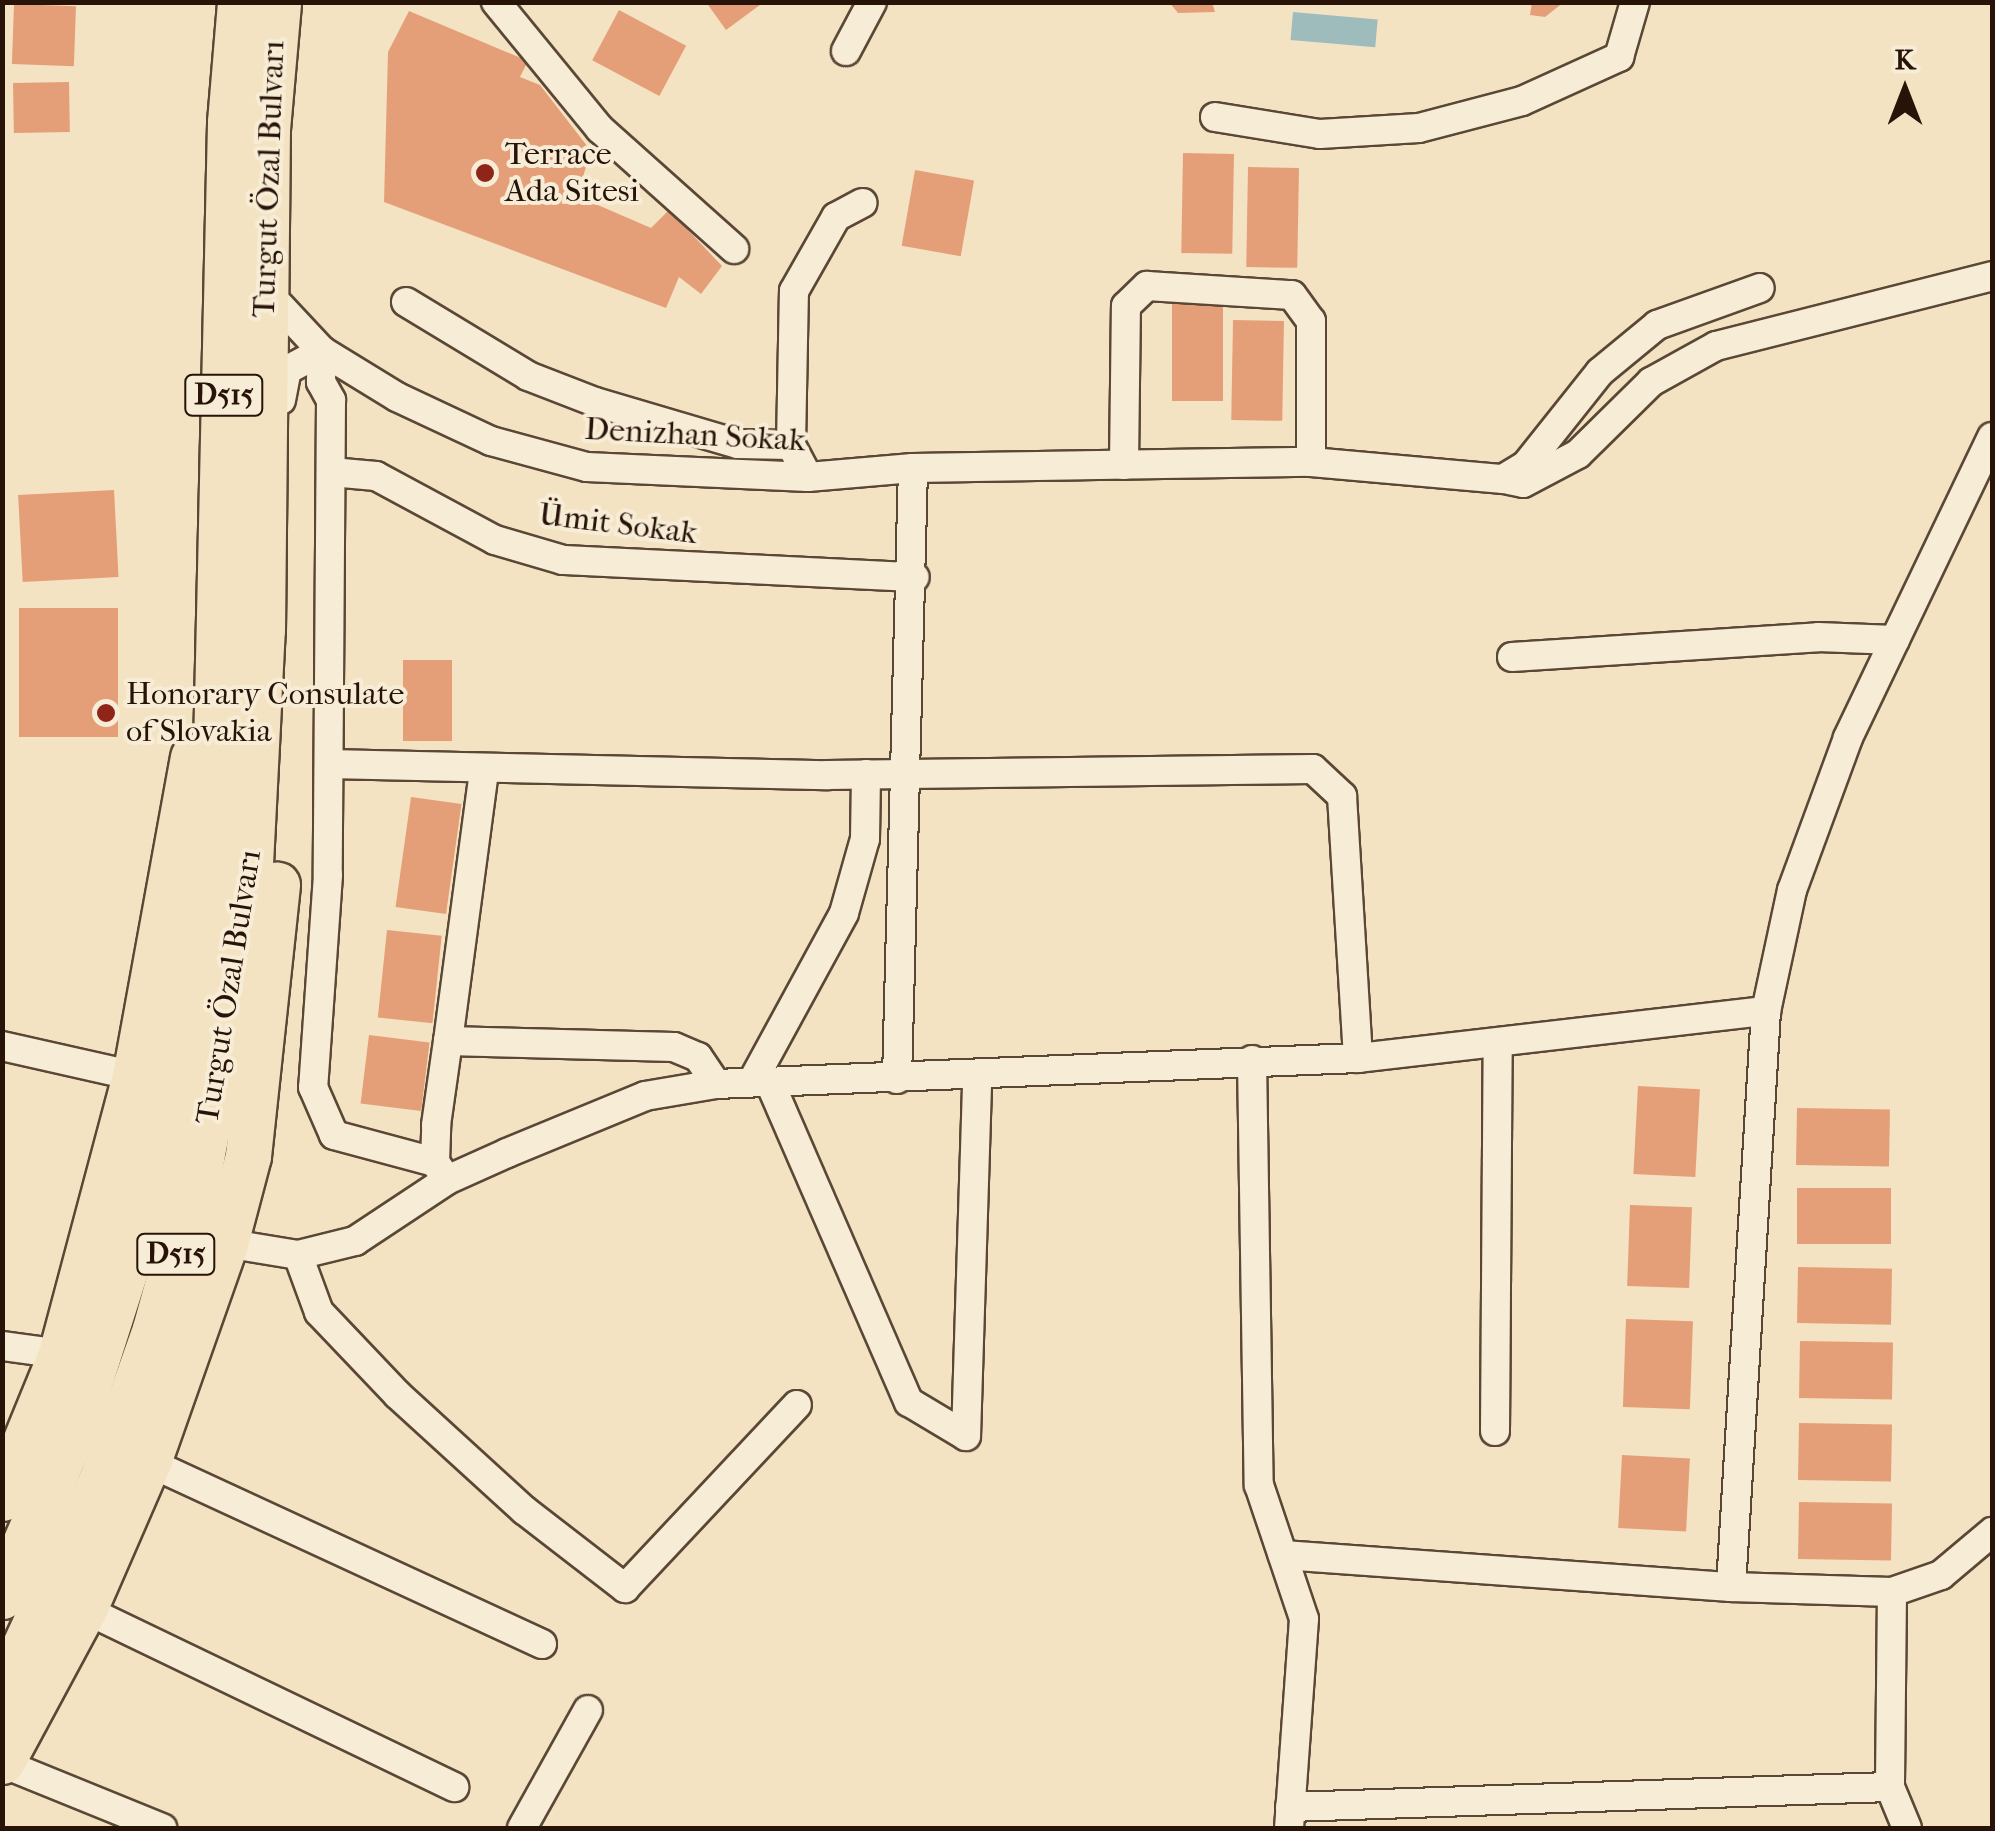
<!DOCTYPE html>
<html>
<head>
<meta charset="utf-8">
<style>
  body { margin:0 }
  #map { position:relative; width:1995px; height:1831px; overflow:hidden; background:#f3e3c2; font-family:"IM FELL French Canon",serif }
  div>[style] { position:absolute }
  [style*='--x'] { left:calc(var(--x)*1px); top:calc(var(--y)*1px); width:calc(var(--w)*1px); rotate:calc(var(--a)*1deg) }
  .water>* { inset:0; background:#9fbcbd; transform-origin:0 0 }
  .building>* { inset:0; background:#e59f78; transform-origin:0 0 }
  .roads { filter:drop-shadow(2px 0 #5b4736) drop-shadow(-2px 0 #5b4736) drop-shadow(0 2px #5b4736) drop-shadow(0 -2px #5b4736) }
  .minor>* { height:28px; margin:-14px; padding:0 14px; transform-origin:14px; border-radius:14px; background:#f7edd7 }
  .trunk>* { height:45px; margin:-22.5px; padding:0 22.5px; transform-origin:22.5px; border-radius:22.5px; background:#f3e3c2 }
  .dots>* { width:28px; height:28px; translate:-50% -50%; box-sizing:border-box; border:5px solid #f7edd7; border-radius:50% }
  span { translate:-50% -50%; white-space:nowrap; text-align:center; line-height:1.15; -webkit-text-stroke:8px #f7edd7; paint-order:stroke }
  .shield-label span { padding:2px 8px; background:#f7edd7; border:2px solid; border-radius:8px; -webkit-text-stroke-width:0 }
  .shield-label { font-size:30px; color:#281308; font-weight:700 }
  .poi-label { font-size:32px; color:#281308 }
  .left { translate:0 -50%; text-align:left }
  .street-label { font-size:32px; color:#281308 }
  .frame { position:absolute; inset:0; border:5px solid #281308; pointer-events:none }
  .north { position:absolute; left:1855px; top:40px; width:100px; height:100px; -webkit-text-stroke:8px #f7edd7; paint-order:stroke; rotate:0deg; font-size:28px; font-weight:700; line-height:40px; text-align:center; color:#281308 }
  .north::after { content:''; display:block; margin:auto; width:35px; height:45px; background:#281308; clip-path:polygon(50% 0,100% 100%,50% 72%,0 100%) }
</style>
</head>
<body>
<div id="map">
  <div class="water">
    <div style="left:1293px;top:12px;width:85px;height:28px;rotate:5deg"></div>
  </div>
  <div class="building">
    <div style="clip-path:polygon(706px 2px,764px 2px,726px 30px)"></div>
    <div style="clip-path:polygon(1169px 2px,1212px 2px,1215px 12px,1178px 13px)"></div>
    <div style="clip-path:polygon(1532px 2px,1564px 2px,1545px 17px,1530px 15px)"></div>
    <div style="left:14px;top:4px;width:62px;height:60px;rotate:2deg"></div>
    <div style="left:619px;top:10px;width:76px;height:57px;rotate:28deg"></div>
    <div style="clip-path:polygon(409px 11px,528px 61px,520px 77px,540px 85px,591px 151px,577px 196px,651px 228px,669px 210px,722px 266px,701px 294px,679px 277px,666px 308px,384px 202px,388px 52px)"></div>
    <div style="left:69px;top:82px;width:50px;height:56px;rotate:89deg"></div>
    <div style="left:1183px;top:153px;width:51px;height:100px;rotate:1deg"></div>
    <div style="left:1248px;top:167px;width:51px;height:100px;rotate:1deg"></div>
    <div style="left:915px;top:170px;width:60px;height:77px;rotate:10deg"></div>
    <div style="left:1172px;top:302px;width:51px;height:99px"></div>
    <div style="left:1233px;top:320px;width:51px;height:100px;rotate:1deg"></div>
    <div style="left:114px;top:490px;width:87px;height:96px;rotate:87deg"></div>
    <div style="left:118px;top:608px;width:129px;height:99px;rotate:90deg"></div>
    <div style="left:403px;top:660px;width:49px;height:81px"></div>
    <div style="left:411px;top:797px;width:51px;height:111px;rotate:8deg"></div>
    <div style="left:387px;top:930px;width:55px;height:88px;rotate:6deg"></div>
    <div style="left:369px;top:1035px;width:61px;height:69px;rotate:7deg"></div>
    <div style="left:1638px;top:1086px;width:62px;height:88px;rotate:3deg"></div>
    <div style="left:1797px;top:1108px;width:93px;height:57px;rotate:1deg"></div>
    <div style="left:1797px;top:1188px;width:94px;height:56px"></div>
    <div style="left:1630px;top:1205px;width:62px;height:81px;rotate:2deg"></div>
    <div style="left:1798px;top:1267px;width:94px;height:56px;rotate:1deg"></div>
    <div style="left:1626px;top:1319px;width:67px;height:88px;rotate:2deg"></div>
    <div style="left:1800px;top:1341px;width:93px;height:57px;rotate:1deg"></div>
    <div style="left:1799px;top:1423px;width:93px;height:57px;rotate:1deg"></div>
    <div style="left:1622px;top:1455px;width:68px;height:73px;rotate:3deg"></div>
    <div style="left:1799px;top:1502px;width:93px;height:57px;rotate:1deg"></div>
  </div>
  <div class="roads">
    <div class="minor">
      <div style="--x:496;--y:2;--w:164;--a:50.7"></div>
      <div style="--x:600;--y:129;--w:180;--a:41.8"></div>
      <div style="--x:846;--y:51;--w:55;--a:-62"></div>
      <div style="--x:1215;--y:117;--w:106;--a:9.2"></div>
      <div style="--x:1320;--y:134;--w:99;--a:-3.5"></div>
      <div style="--x:1419;--y:128;--w:106;--a:-14.7"></div>
      <div style="--x:1522;--y:101;--w:107;--a:-24.4"></div>
      <div style="--x:1619;--y:57;--w:57;--a:-73.8"></div>
      <div style="--x:406;--y:302;--w:143;--a:31.2"></div>
      <div style="--x:528;--y:376;--w:72;--a:21.2"></div>
      <div style="--x:595;--y:402;--w:149;--a:16.4"></div>
      <div style="--x:738;--y:444;--w:53;--a:1.1"></div>
      <div style="--x:791;--y:445;--w:36;--a:62"></div>
      <div style="--x:280;--y:306;--w:62;--a:47"></div>
      <div style="--x:322;--y:351;--w:88;--a:31.5"></div>
      <div style="--x:397;--y:397;--w:104;--a:25.1"></div>
      <div style="--x:491;--y:441;--w:99;--a:15.2"></div>
      <div style="--x:587;--y:467;--w:221;--a:2.6"></div>
      <div style="--x:808;--y:477;--w:105;--a:-4.9"></div>
      <div style="--x:913;--y:468;--w:398;--a:-0.9"></div>
      <div style="--x:1311;--y:462;--w:193;--a:5.1"></div>
      <div style="--x:1503;--y:479;--w:27;--a:-31"></div>
      <div style="--x:1526;--y:465;--w:119;--a:-51.5"></div>
      <div style="--x:1600;--y:372;--w:74;--a:-39.5"></div>
      <div style="--x:1657;--y:325;--w:109;--a:-19.8"></div>
      <div style="--x:322;--y:351;--w:31;--a:92"></div>
      <div style="--x:321;--y:382;--w:21;--a:61"></div>
      <div style="--x:331;--y:400;--w:475;--a:90.4"></div>
      <div style="--x:328;--y:875;--w:213;--a:94"></div>
      <div style="--x:313;--y:1087;--w:52;--a:66.4"></div>
      <div style="--x:334;--y:1135;--w:105;--a:15"></div>
      <div style="--x:281;--y:400;--w:31;--a:-79"></div>
      <div style="--x:287;--y:370;--w:40;--a:-28"></div>
      <div style="--x:1992;--y:437;--w:334;--a:115.6"></div>
      <div style="--x:1848;--y:738;--w:162;--a:110.2"></div>
      <div style="--x:1792;--y:890;--w:124;--a:102.1"></div>
      <div style="--x:1766;--y:1011;--w:577;--a:93.48"></div>
      <div style="--x:1731;--y:1587;--w:161;--a:1.8"></div>
      <div style="--x:1892;--y:1592;--w:52;--a:-19.1"></div>
      <div style="--x:1941;--y:1575;--w:67;--a:-40.1"></div>
      <div style="--x:791;--y:445;--w:154;--a:-88.9"></div>
      <div style="--x:794;--y:291;--w:85;--a:-60.4"></div>
      <div style="--x:836;--y:217;--w:30;--a:-28"></div>
      <div style="--x:1124;--y:465;--w:159;--a:-89.3"></div>
      <div style="--x:1126;--y:306;--w:29;--a:-44"></div>
      <div style="--x:1147;--y:286;--w:145;--a:3.6"></div>
      <div style="--x:1292;--y:295;--w:32;--a:54"></div>
      <div style="--x:1311;--y:321;--w:141;--a:90"></div>
      <div style="--x:331;--y:472;--w:45;--a:5.1"></div>
      <div style="--x:376;--y:476;--w:135;--a:28.3"></div>
      <div style="--x:495;--y:540;--w:71;--a:16.4"></div>
      <div style="--x:563;--y:560;--w:352;--a:2.8"></div>
      <div style="--x:1509;--y:480;--w:14;--a:12"></div>
      <div style="--x:1523;--y:483;--w:62;--a:-27.8"></div>
      <div style="--x:1578;--y:454;--w:103;--a:-44.6"></div>
      <div style="--x:1651;--y:382;--w:74;--a:-29"></div>
      <div style="--x:1716;--y:346;--w:285;--a:-14.2"></div>
      <div style="--x:1512;--y:657;--w:307;--a:-3.7"></div>
      <div style="--x:1818;--y:637;--w:77;--a:2.2"></div>
      <div style="--x:329;--y:764;--w:498;--a:1.3"></div>
      <div style="--x:827;--y:775;--w:486;--a:-0.7"></div>
      <div style="--x:1313;--y:769;--w:40;--a:43"></div>
      <div style="--x:1342;--y:796;--w:262;--a:86.5"></div>
      <div style="--x:448;--y:1041;--w:265;--a:-82.4"></div>
      <div style="--x:2;--y:1046;--w:136;--a:12.7"></div>
      <div style="--x:1252;--y:1060;--w:425;--a:89.1"></div>
      <div style="--x:1259;--y:1485;--w:141;--a:71.4"></div>
      <div style="--x:1304;--y:1619;--w:210;--a:94.1"></div>
      <div style="--x:897;--y:1079;--w:611;--a:-88.5"></div>
      <div style="--x:752;--y:1082;--w:192;--a:-61.4"></div>
      <div style="--x:844;--y:913;--w:77;--a:-74.2"></div>
      <div style="--x:865;--y:839;--w:65;--a:-89.1"></div>
      <div style="--x:770;--y:1083;--w:348;--a:66.5"></div>
      <div style="--x:909;--y:1402;--w:66;--a:30.8"></div>
      <div style="--x:966;--y:1436;--w:360;--a:-88.2"></div>
      <div style="--x:443;--y:1174;--w:14;--a:-124"></div>
      <div style="--x:435;--y:1162;--w:37;--a:-88"></div>
      <div style="--x:436;--y:1125;--w:85;--a:-81.9"></div>
      <div style="--x:448;--y:1041;--w:226;--a:1.5"></div>
      <div style="--x:674;--y:1047;--w:26;--a:23"></div>
      <div style="--x:698;--y:1057;--w:32;--a:56"></div>
      <div style="--x:225;--y:1243;--w:74;--a:9.3"></div>
      <div style="--x:298;--y:1255;--w:59;--a:-13.8"></div>
      <div style="--x:355;--y:1241;--w:110;--a:-33.5"></div>
      <div style="--x:447;--y:1180;--w:66;--a:-24.2"></div>
      <div style="--x:507;--y:1153;--w:149;--a:-22.4"></div>
      <div style="--x:645;--y:1096;--w:72;--a:-9.6"></div>
      <div style="--x:716;--y:1084;--w:643;--a:-2.32"></div>
      <div style="--x:1358;--y:1058;--w:411;--a:-6.6"></div>
      <div style="--x:298;--y:1255;--w:61;--a:69.8"></div>
      <div style="--x:319;--y:1312;--w:115;--a:46.4"></div>
      <div style="--x:398;--y:1395;--w:171;--a:42.4"></div>
      <div style="--x:524;--y:1510;--w:128;--a:37.7"></div>
      <div style="--x:625;--y:1588;--w:251;--a:-46.8"></div>
      <div style="--x:2;--y:1346;--w:60;--a:7.7"></div>
      <div style="--x:1495;--y:1431;--w:387;--a:-89.6"></div>
      <div style="--x:148;--y:1462;--w:434;--a:24.8"></div>
      <div style="--x:1283;--y:1555;--w:449;--a:4.1"></div>
      <div style="--x:1892;--y:1592;--w:195;--a:90.6"></div>
      <div style="--x:1890;--y:1787;--w:44;--a:67.5"></div>
      <div style="--x:84;--y:1609;--w:411;--a:25.7"></div>
      <div style="--x:2;--y:1763;--w:173;--a:22.1"></div>
      <div style="--x:1290;--y:1807;--w:600;--a:-1.91"></div>
      <div style="--x:522;--y:1828;--w:135;--a:-60.8"></div>
    </div>
    <div class="trunk">
      <div style="--x:2;--y:1498;--w:156;--a:-67.7"></div>
      <div style="--x:61;--y:1354;--w:288;--a:-75.1"></div>
      <div style="--x:135;--y:1076;--w:324;--a:-79.7"></div>
      <div style="--x:2;--y:1596;--w:178;--a:-66.5"></div>
      <div style="--x:73;--y:1433;--w:210;--a:-72.3"></div>
      <div style="--x:137;--y:1233;--w:169;--a:-74.9"></div>
      <div style="--x:181;--y:1070;--w:189;--a:-80.2"></div>
      <div style="--x:213;--y:884;--w:762;--a:-88.72"></div>
      <div style="--x:230;--y:122;--w:120;--a:-85.2"></div>
      <div style="--x:2;--y:1695;--w:243;--a:-65.2"></div>
      <div style="--x:104;--y:1474;--w:154;--a:-70.6"></div>
      <div style="--x:155;--y:1329;--w:165;--a:-74.5"></div>
      <div style="--x:199;--y:1170;--w:271;--a:-79.6"></div>
      <div style="--x:248;--y:903;--w:273;--a:-87.1"></div>
      <div style="--x:262;--y:630;--w:501;--a:-89.43"></div>
      <div style="--x:267;--y:129;--w:127;--a:-85"></div>
      <div style="--x:2;--y:1761;--w:173;--a:-61.7"></div>
      <div style="--x:84;--y:1609;--w:160;--a:-66.5"></div>
      <div style="--x:148;--y:1462;--w:232;--a:-70.6"></div>
      <div style="--x:225;--y:1243;--w:90;--a:-75.2"></div>
      <div style="--x:248;--y:1156;--w:273;--a:-83.9"></div>
    </div>
  </div>
  <div class="dots">
    <div style="left:485px;top:173px;background:#8f2418"></div>
    <div style="left:106px;top:713px;background:#8f2418"></div>
  </div>
  <div class="shield-label">
    <span style="left:224px;top:395px">D515</span>
    <span style="left:176px;top:1254px">D515</span>
  </div>
  <div class="poi-label">
    <span class="left" style="left:505px;top:173px">Terrace<br>Ada Sitesi</span>
    <span class="left" style="left:126px;top:713px">Honorary Consulate<br>of Slovakia</span>
  </div>
  <div class="street-label">
    <span style="left:269px;top:179px;rotate:-88deg">Turgut Özal Bulvarı</span>
    <span style="left:695px;top:435px;rotate:3deg">Denizhan Sokak</span>
    <span style="left:618px;top:524px;rotate:7deg">Ümit Sokak</span>
    <span style="left:229px;top:987px;rotate:-81deg">Turgut Özal Bulvarı</span>
  </div>
  <div class="frame"></div>
  <div class="north">K</div>
</div>
</body>
</html>
